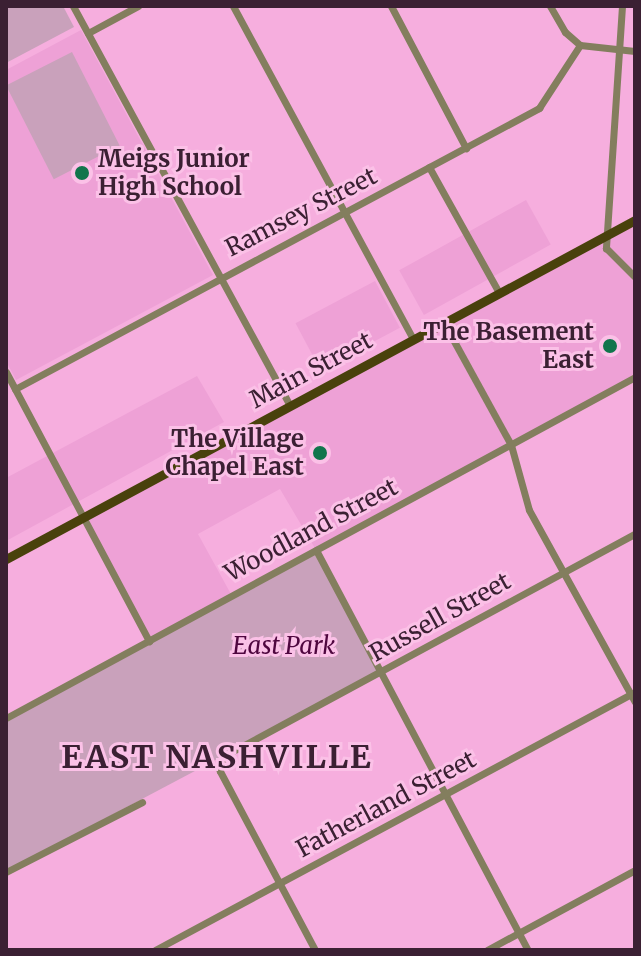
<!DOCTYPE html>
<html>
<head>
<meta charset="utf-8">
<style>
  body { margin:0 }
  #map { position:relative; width:641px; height:956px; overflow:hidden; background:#f6aede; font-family:Merriweather,serif }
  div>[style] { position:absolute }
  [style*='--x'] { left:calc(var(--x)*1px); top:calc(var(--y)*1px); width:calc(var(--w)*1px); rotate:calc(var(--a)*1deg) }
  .built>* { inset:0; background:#eea1d6; transform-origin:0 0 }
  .green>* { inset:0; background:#c9a1bb; transform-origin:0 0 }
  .minor>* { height:7px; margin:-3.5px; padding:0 3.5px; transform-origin:3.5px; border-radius:3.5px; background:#837e5e }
  .major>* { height:9px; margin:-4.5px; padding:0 4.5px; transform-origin:4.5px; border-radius:4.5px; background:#49410c }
  .dots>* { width:22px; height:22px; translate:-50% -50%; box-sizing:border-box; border:4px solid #fbc1e7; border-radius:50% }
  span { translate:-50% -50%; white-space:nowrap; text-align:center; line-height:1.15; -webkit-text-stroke:6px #fbc1e7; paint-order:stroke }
  .poi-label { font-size:24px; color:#3b2033; font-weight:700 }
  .left { translate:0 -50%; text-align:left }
  .right { translate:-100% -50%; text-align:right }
  .street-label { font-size:24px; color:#3b2033 }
  .park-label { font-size:24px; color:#4f063f; font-style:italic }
  .district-label { font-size:32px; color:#3b2033; font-weight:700; letter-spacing:2px }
  .frame { position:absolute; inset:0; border:8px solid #3b2033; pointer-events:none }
</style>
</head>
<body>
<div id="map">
  <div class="built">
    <div style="clip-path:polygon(81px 30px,213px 275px,16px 380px,6px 361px,6px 70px)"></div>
    <div style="left:526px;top:200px;width:51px;height:145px;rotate:61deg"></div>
    <div style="clip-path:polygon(635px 220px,635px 377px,316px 550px,280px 489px,198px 534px,232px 596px,149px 641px,82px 517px)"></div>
    <div style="left:375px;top:281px;width:53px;height:90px;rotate:62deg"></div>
    <div style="clip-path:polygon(197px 376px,224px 422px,6px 541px,6px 478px)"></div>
  </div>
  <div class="green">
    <div style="clip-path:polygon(6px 6px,63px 6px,74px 27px,6px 63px)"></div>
    <div style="left:72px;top:52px;width:105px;height:74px;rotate:63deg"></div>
    <div style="clip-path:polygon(316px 550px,380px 673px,6px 871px,6px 717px)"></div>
  </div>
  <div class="minor">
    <div style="--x:73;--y:6;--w:452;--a:61.5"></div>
    <div style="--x:233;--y:6;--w:379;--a:61.6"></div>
    <div style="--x:391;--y:6;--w:161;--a:62.2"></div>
    <div style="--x:550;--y:6;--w:30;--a:60"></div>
    <div style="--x:565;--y:32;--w:20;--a:41"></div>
    <div style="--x:580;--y:45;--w:55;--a:6.2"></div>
    <div style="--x:622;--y:6;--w:243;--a:93.8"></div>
    <div style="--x:606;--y:248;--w:41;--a:45"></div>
    <div style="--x:88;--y:33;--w:57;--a:-28.4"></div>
    <div style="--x:429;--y:167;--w:144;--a:60.9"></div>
    <div style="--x:444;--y:323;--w:139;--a:61.2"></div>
    <div style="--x:511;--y:445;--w:67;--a:74.5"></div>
    <div style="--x:529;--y:510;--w:219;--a:61.1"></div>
    <div style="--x:6;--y:372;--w:305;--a:62"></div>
    <div style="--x:15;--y:389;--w:595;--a:-28.2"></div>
    <div style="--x:539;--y:108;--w:75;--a:-56.9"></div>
    <div style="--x:316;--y:550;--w:453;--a:62.1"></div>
    <div style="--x:6;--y:718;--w:715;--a:-28.46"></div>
    <div style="--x:6;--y:872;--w:153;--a:-27.2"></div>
    <div style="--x:155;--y:950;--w:545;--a:-28.26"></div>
    <div style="--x:315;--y:950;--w:203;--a:-118"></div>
    <div style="--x:220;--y:771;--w:14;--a:-82"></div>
    <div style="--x:222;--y:757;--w:469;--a:-28.4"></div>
    <div style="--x:487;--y:950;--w:168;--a:-28.4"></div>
  </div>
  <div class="major">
    <div style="--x:6;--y:559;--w:715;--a:-28.32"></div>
  </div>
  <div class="dots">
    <div style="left:82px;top:173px;background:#11754c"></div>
    <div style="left:610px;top:346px;background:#11754c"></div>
    <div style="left:320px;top:453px;background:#11754c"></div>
  </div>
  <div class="poi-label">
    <span class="left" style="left:98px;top:173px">Meigs Junior<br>High School</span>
    <span class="right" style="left:594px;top:346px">The Basement<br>East</span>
    <span class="right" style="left:304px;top:453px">The Village<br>Chapel East</span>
  </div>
  <div class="street-label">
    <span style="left:301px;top:212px;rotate:-27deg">Ramsey Street</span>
    <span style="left:311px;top:370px;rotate:-28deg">Main Street</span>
    <span style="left:311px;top:530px;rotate:-28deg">Woodland Street</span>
    <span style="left:440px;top:617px;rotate:-29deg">Russell Street</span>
    <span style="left:386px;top:804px;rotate:-28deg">Fatherland Street</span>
  </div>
  <div class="park-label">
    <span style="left:284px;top:646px">East Park</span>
  </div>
  <div class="district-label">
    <span style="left:217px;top:757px">EAST NASHVILLE</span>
  </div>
  <div class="frame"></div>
</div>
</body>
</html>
